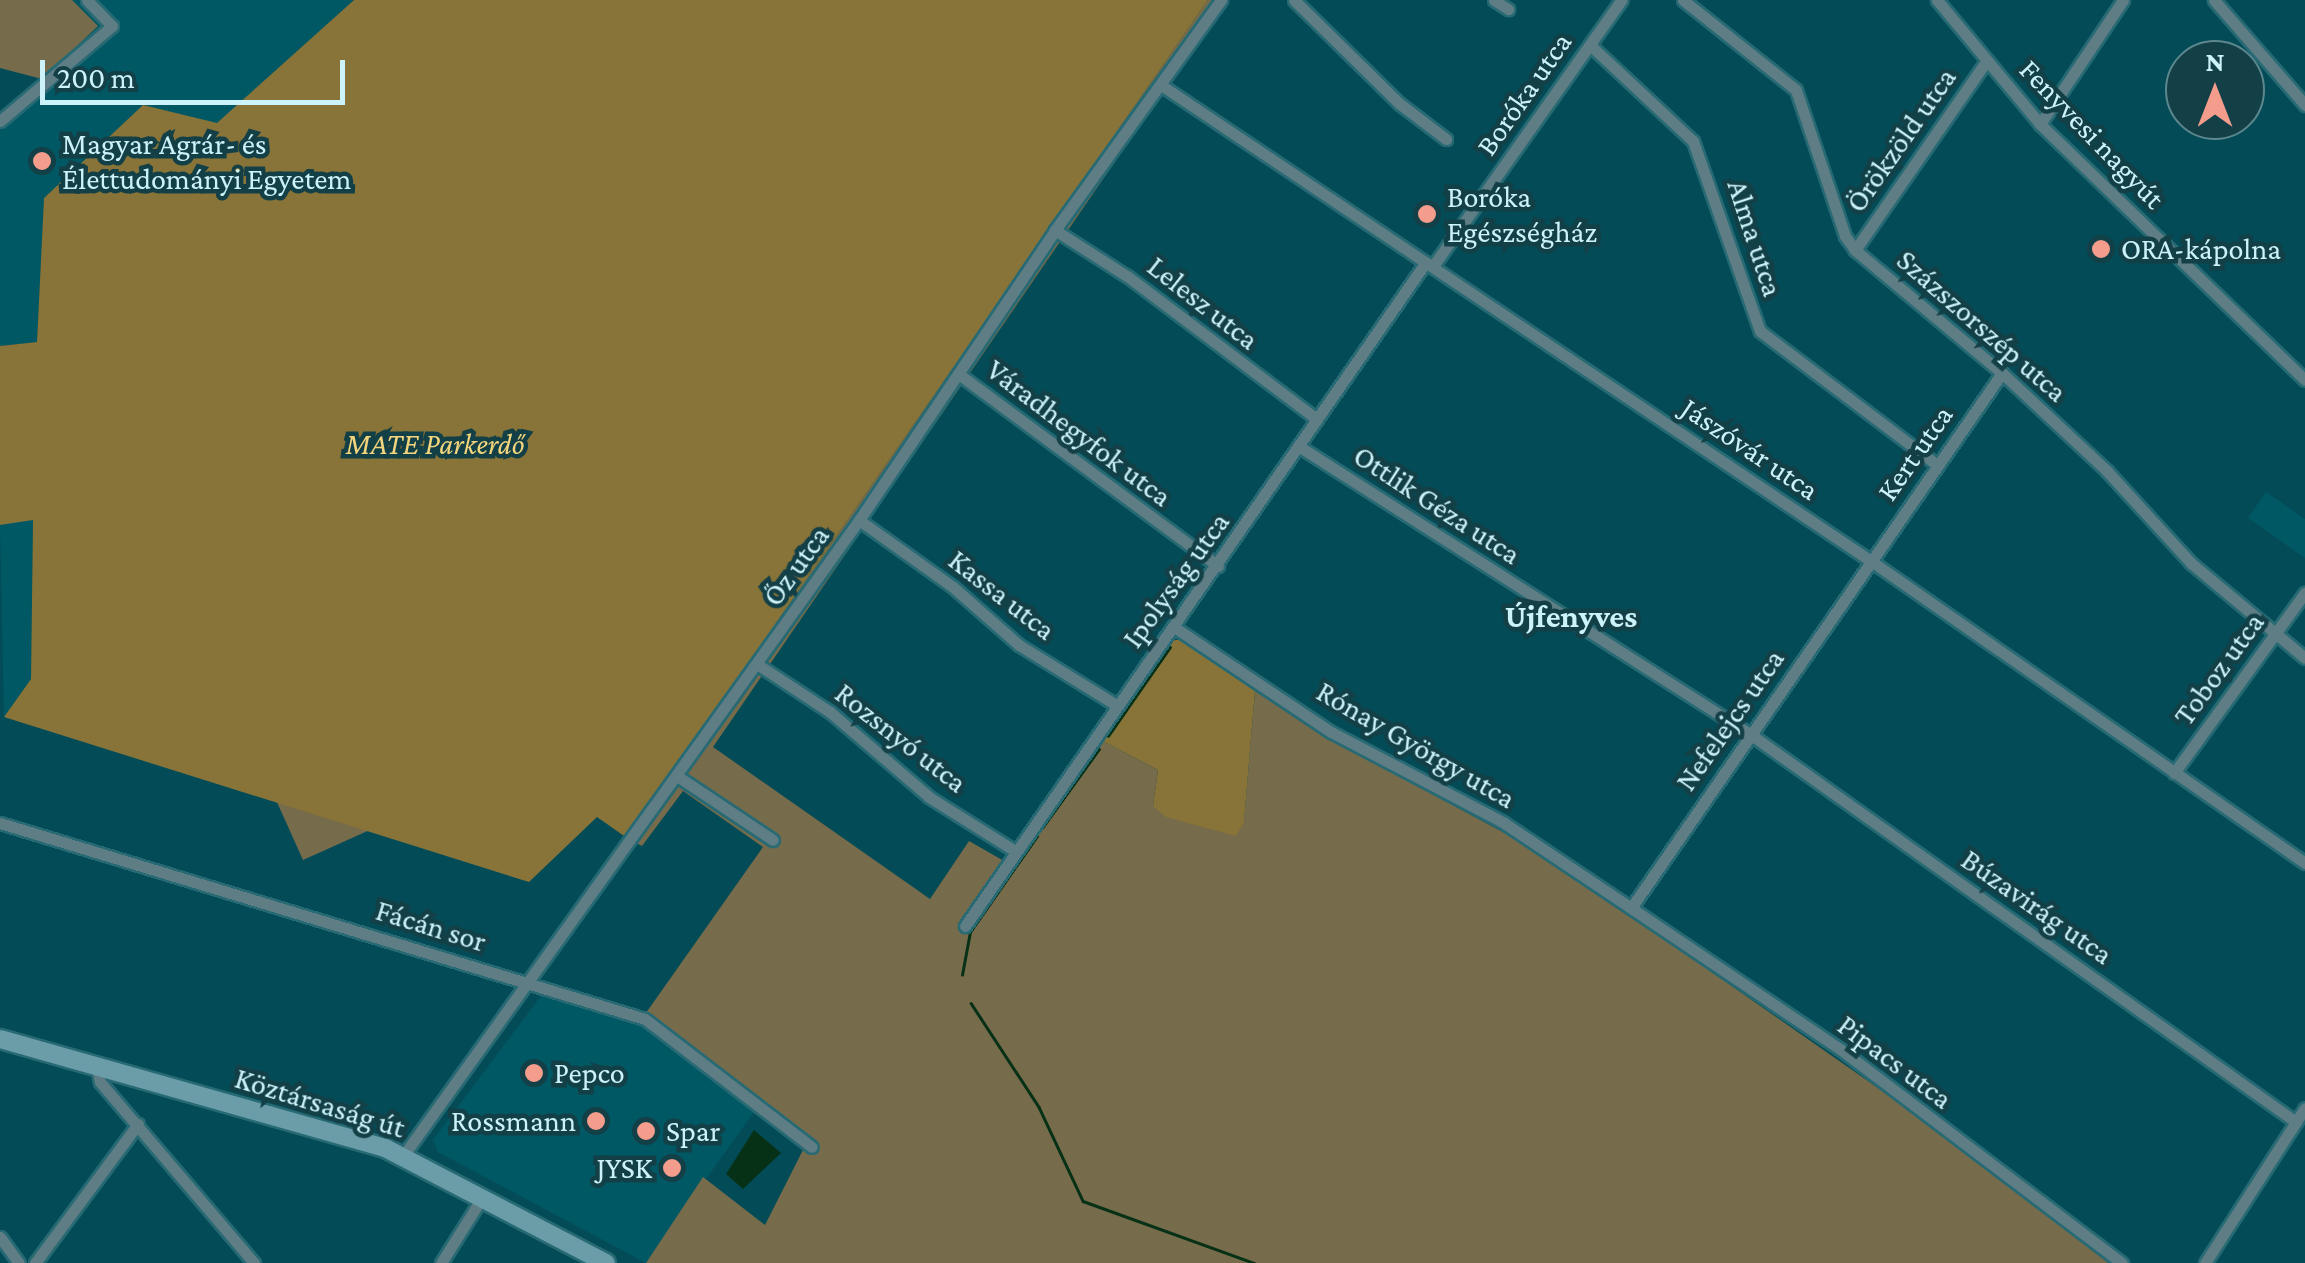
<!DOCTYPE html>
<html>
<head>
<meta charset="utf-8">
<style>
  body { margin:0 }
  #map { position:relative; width:2305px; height:1263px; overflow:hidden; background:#034c57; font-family:"Crimson Pro",serif }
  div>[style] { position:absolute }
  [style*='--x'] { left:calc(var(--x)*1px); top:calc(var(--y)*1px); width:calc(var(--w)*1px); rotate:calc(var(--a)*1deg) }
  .built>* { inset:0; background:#005865 }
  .green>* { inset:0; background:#766b4a }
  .forest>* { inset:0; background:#887438 }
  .water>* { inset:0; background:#063117 }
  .stream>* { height:2.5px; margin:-1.25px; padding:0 1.25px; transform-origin:1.25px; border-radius:1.25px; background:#063117 }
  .roads { filter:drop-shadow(2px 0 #276a74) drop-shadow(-2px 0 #276a74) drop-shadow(0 2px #276a74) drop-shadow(0 -2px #276a74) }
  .minor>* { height:11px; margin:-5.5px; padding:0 5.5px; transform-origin:5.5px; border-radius:5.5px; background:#5e7d84 }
  .secondary>* { height:18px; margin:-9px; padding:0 9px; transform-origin:9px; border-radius:9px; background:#6a9da7 }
  .dots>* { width:28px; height:28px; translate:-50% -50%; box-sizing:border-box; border:5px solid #133f47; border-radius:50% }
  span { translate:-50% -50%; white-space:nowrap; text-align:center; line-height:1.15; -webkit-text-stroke:9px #133f47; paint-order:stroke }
  .street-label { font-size:30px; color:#ccf2fa }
  .poi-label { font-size:30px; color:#ccf2fa }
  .left { translate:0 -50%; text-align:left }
  .right { translate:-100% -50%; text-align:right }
  .park-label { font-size:30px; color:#f2d57d; font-style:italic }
  .neighbourhood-label { font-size:32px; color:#ccf2fa; font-weight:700 }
  .north { position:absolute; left:2165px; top:40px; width:100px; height:100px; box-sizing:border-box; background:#133f47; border:2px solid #5d878f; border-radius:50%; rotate:0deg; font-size:28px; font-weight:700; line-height:40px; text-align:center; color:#ccf2fa }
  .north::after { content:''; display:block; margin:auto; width:35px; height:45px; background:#f49d8c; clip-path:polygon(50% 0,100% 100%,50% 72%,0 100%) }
  .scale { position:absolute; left:40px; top:60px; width:305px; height:45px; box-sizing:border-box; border:5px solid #ccf2fa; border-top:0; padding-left:12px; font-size:30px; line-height:35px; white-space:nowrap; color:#ccf2fa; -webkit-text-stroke:8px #133f47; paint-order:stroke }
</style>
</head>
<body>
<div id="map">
  <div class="built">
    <div style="clip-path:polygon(72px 0,354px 0,217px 124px,143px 105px,44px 198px,37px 342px,0 346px,0 118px,97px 26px)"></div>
    <div style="clip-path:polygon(2266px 492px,2305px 519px,2305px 558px,2248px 518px)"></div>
    <div style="clip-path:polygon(33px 519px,31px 679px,4px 717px,0 525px)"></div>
    <div style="clip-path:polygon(541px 996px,641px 1020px,756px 1109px,646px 1263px,438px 1152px,433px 1140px)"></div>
  </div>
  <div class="green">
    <div style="clip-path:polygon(0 0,72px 0,98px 26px,42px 79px,0 68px)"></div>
    <div style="clip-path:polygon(1208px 0,1226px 0,713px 747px,930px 899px,969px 841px,1011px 865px,1095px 737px,1158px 770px,1153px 806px,1244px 821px,1255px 691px,1337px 743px,1538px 851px,1921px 1118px,2114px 1263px,646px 1263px,703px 1177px,765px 1225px,804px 1148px,641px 1020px,763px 847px,683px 791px,642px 846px,627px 838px)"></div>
    <div style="clip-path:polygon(276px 800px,372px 829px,303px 860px)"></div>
  </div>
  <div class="forest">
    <div style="clip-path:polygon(354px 0,1208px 0,627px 838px,597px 817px,529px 882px,4px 717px,31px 679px,33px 520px,0 525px,0 346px,37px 342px,44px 198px,143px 105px,217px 123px)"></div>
    <div style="clip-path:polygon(1181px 639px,1255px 691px,1244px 822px,1236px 836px,1166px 817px,1153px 806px,1158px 770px,1095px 737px,1171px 641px)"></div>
  </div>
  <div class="water">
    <div style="clip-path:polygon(754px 1130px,781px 1153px,743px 1189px,726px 1174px)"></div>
  </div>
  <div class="stream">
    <div style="--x:1108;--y:736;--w:108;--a:-55.1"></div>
    <div style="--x:1042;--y:828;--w:97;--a:-54.2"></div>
    <div style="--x:962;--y:975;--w:44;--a:-79.5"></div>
    <div style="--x:970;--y:932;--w:117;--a:-55.1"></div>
    <div style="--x:971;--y:1003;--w:124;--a:56.8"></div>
    <div style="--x:1039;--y:1107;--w:104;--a:64.9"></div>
    <div style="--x:1083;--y:1201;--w:182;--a:19.9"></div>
  </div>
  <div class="roads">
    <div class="minor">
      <div style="--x:1294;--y:0;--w:148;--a:44.5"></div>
      <div style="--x:1400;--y:104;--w:58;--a:37.3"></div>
      <div style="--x:1494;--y:0;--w:17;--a:33"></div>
      <div style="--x:1683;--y:0;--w:144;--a:38.5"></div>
      <div style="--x:1796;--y:90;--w:154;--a:71.4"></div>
      <div style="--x:1845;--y:236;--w:17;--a:54"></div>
      <div style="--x:1855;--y:250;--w:192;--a:39.9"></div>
      <div style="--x:2002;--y:373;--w:144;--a:43"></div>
      <div style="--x:2107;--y:471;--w:125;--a:47.6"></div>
      <div style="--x:2191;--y:563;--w:148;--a:39.8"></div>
      <div style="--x:1937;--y:0;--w:161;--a:50.3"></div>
      <div style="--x:2040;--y:124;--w:368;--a:44"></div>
      <div style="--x:2214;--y:0;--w:139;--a:49.1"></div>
      <div style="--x:1590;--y:45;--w:141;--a:43"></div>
      <div style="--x:1693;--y:141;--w:201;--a:70.6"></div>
      <div style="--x:1760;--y:331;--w:222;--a:37.1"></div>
      <div style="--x:1161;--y:85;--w:855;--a:33.84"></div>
      <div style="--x:1871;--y:561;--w:529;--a:34.83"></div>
      <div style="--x:0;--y:121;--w:147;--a:-40.3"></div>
      <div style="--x:112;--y:26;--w:36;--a:-134"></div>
      <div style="--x:2040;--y:124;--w:149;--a:-56.2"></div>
      <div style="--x:1055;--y:230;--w:85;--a:32.6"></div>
      <div style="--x:1127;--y:276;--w:238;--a:37"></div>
      <div style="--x:1855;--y:250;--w:231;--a:-55.2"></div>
      <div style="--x:1433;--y:266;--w:326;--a:-54.7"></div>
      <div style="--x:960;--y:375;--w:321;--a:36.5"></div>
      <div style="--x:1300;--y:447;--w:534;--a:32.53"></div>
      <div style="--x:1750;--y:734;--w:670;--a:35.4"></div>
      <div style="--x:859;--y:520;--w:115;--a:35.5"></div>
      <div style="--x:953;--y:587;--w:88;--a:41.3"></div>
      <div style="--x:1019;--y:645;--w:114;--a:31.7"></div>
      <div style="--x:1174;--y:627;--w:189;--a:33.8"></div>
      <div style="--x:1331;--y:732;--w:195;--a:27.7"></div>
      <div style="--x:1504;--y:823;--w:153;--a:33.8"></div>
      <div style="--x:1631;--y:908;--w:252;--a:34"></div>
      <div style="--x:1840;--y:1049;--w:354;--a:37.2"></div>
      <div style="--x:757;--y:664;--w:87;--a:33.3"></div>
      <div style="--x:830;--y:712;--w:130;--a:40.6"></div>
      <div style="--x:929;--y:797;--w:102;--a:32.1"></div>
      <div style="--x:2174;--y:773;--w:223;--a:-54"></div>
      <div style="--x:677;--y:776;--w:115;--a:33.7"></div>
      <div style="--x:0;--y:823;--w:674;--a:16.9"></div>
      <div style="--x:645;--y:1019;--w:210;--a:37.5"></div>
      <div style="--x:1631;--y:908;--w:651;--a:-55.26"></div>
      <div style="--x:965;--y:926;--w:808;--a:-55.23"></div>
      <div style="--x:97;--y:1067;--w:15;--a:79"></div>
      <div style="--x:100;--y:1082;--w:238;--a:49.6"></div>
      <div style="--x:403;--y:1156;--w:783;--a:-54.36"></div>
      <div style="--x:859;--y:520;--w:350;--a:-55.9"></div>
      <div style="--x:1055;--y:230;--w:284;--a:-54.2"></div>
      <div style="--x:0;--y:1237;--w:32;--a:54"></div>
      <div style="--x:35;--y:1263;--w:173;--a:-53.5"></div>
      <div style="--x:441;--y:1263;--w:77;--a:-57.8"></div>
      <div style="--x:2205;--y:1263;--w:184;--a:-57.2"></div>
    </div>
    <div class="secondary">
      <div style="--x:0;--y:1039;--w:400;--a:15.8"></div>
      <div style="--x:385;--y:1148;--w:249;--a:27.5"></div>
    </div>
  </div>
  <div class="dots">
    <div style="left:42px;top:161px;background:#f49d8c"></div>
    <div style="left:1427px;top:214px;background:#f49d8c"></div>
    <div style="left:2101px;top:249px;background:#f49d8c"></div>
    <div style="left:534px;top:1073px;background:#f49d8c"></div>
    <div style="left:596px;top:1121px;background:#f49d8c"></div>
    <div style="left:646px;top:1131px;background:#f49d8c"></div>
    <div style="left:672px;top:1168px;background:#f49d8c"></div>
  </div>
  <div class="street-label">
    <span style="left:1524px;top:94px;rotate:-55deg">Boróka utca</span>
    <span style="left:2092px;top:134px;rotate:46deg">Fenyvesi nagyút</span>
    <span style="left:1901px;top:140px;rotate:-55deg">Örökzöld utca</span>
    <span style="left:1755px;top:238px;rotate:72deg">Alma utca</span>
    <span style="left:1203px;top:303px;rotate:38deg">Lelesz utca</span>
    <span style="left:1982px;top:326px;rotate:41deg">Százszorszép utca</span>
    <span style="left:1079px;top:433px;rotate:37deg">Váradhegyfok utca</span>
    <span style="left:1750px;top:449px;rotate:34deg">Jászóvár utca</span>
    <span style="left:1915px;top:453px;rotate:-55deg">Kert utca</span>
    <span style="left:1437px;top:505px;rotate:33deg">Ottlik Géza utca</span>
    <span style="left:796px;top:566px;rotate:-54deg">Őz utca</span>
    <span style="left:1176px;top:580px;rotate:-54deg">Ipolyság utca</span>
    <span style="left:1002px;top:595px;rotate:38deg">Kassa utca</span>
    <span style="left:2219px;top:669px;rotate:-54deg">Toboz utca</span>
    <span style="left:1730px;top:720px;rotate:-55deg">Nefelejcs utca</span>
    <span style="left:901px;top:738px;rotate:38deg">Rozsnyó utca</span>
    <span style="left:1416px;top:745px;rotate:30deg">Rónay György utca</span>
    <span style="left:2037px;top:907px;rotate:35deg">Búzavirág utca</span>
    <span style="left:431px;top:926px;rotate:17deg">Fácán sor</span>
    <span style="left:1895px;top:1062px;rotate:37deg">Pipacs utca</span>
    <span style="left:320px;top:1103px;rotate:17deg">Köztársaság út</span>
  </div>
  <div class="poi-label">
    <span class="left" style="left:62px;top:161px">Magyar Agrár- és<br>Élettudományi Egyetem</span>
    <span class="left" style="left:1447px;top:214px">Boróka<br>Egészségház</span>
    <span class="left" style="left:2121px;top:249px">ORA-kápolna</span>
    <span class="left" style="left:554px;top:1073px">Pepco</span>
    <span class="right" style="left:576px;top:1121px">Rossmann</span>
    <span class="left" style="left:666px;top:1131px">Spar</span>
    <span class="right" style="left:652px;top:1168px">JYSK</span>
  </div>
  <div class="park-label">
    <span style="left:435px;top:444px">MATE Parkerdő</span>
  </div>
  <div class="neighbourhood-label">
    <span style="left:1571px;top:616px">Újfenyves</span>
  </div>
  <div class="north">N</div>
  <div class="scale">200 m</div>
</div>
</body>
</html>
